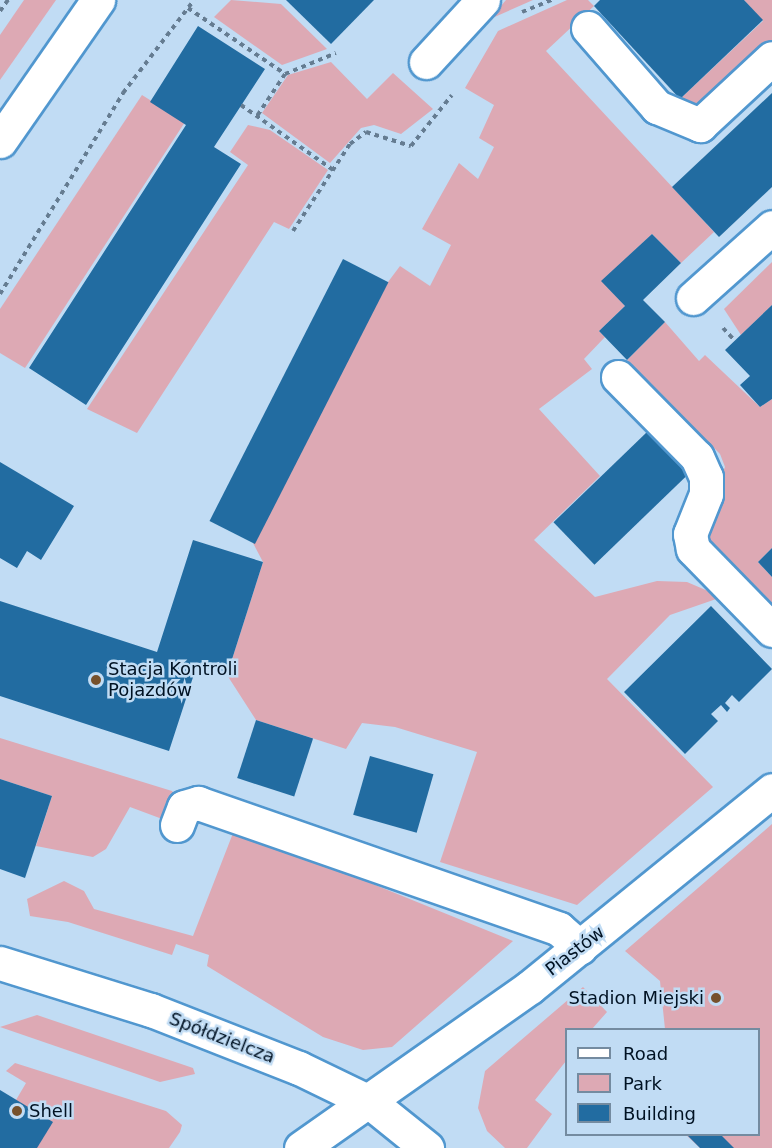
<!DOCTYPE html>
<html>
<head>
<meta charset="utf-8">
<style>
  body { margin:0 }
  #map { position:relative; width:772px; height:1148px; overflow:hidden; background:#c1dcf4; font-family:"DejaVu Sans",sans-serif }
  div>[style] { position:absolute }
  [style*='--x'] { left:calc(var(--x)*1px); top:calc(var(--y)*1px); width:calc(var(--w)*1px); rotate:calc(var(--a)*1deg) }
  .green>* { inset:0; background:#dda9b4 }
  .building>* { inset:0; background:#226ca1; transform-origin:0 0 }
  .path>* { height:4px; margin-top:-2px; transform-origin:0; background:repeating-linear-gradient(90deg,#657c91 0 4.5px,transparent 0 9px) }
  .roads { filter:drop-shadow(2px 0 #5197cf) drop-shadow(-2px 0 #5197cf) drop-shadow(0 2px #5197cf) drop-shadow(0 -2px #5197cf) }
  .minor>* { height:33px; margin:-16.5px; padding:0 16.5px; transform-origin:16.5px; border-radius:16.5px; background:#fff }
  .dots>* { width:16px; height:16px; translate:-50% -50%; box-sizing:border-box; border:3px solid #c1dcf4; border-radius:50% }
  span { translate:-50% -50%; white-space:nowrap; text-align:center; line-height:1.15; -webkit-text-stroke:5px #c1dcf4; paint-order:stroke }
  .poi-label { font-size:18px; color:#001223 }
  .left { translate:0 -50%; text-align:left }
  .right { translate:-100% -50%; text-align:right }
  .street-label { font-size:18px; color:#001223 }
  .legend { position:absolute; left:565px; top:1028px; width:195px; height:108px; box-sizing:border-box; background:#c1dcf4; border:2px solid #748ba0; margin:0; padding:8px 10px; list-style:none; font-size:18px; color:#001223 }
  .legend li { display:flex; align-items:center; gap:12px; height:30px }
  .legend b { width:30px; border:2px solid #748ba0 }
</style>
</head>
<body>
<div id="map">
  <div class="green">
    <div style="clip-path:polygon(24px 0,56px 0,0 80px,0 35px)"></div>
    <div style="clip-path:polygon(231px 0,281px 4px,327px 49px,282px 65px,214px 17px)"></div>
    <div style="clip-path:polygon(506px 0,533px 0,490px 19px)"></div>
    <div style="clip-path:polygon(567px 0,588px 0,594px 6px,546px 51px,714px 232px,681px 263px,652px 234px,602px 281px,625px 306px,599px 331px,605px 337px,584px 359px,592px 369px,539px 409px,600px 476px,534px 540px,595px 597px,657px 581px,687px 582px,722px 597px,670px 615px,607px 679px,713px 787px,577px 905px,440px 862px,477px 752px,395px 727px,362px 723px,346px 749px,256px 720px,227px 675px,263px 562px,253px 543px,388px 282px,400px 266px,430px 286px,451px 245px,422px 229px,459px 163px,478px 179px,494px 147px,479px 138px,494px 105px,465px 88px,498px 31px)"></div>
    <div style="clip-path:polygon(744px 0,772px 0,772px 49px,692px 112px,680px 99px,763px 21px)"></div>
    <div style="clip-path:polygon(331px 62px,367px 99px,393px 73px,433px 109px,401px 134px,374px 125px,361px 128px,330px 163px,262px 113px,288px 75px)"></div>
    <div style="clip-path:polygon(142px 95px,185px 122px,25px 368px,0 353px,0 309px)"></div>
    <div style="clip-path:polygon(248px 125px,270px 130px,328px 170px,289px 229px,274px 222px,137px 433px,87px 409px,248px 165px,230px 152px)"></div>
    <div style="clip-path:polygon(772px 262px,772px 305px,741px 335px,724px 309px)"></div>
    <div style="clip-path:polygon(665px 322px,699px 361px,705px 355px,760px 407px,772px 399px,772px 548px,758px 562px,772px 577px,772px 611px,706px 539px,711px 534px,701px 525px,725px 467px,720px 454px,627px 360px)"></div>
    <div style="clip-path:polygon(0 738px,172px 791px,181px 803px,173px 823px,130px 807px,106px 849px,93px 857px,36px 846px,52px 796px,0 779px)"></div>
    <div style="clip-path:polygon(772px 824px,772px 1148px,700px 1148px,686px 1135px,758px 1134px,758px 1030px,665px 1029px,660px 981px,625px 951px)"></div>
    <div style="clip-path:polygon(235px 828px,513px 941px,392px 1047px,363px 1050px,323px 1037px,207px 966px,209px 955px,176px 944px,172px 955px,68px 922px,30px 916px,27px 899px,64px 881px,84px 891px,94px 909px,193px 936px)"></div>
    <div style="clip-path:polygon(583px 987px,607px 1012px,592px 1029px,566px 1030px,566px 1061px,535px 1100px,552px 1114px,527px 1148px,505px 1148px,487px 1131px,478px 1108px,485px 1071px)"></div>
    <div style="clip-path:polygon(37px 1015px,193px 1068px,195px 1074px,160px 1082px,0 1027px)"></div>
    <div style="clip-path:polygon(15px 1063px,166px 1111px,182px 1125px,180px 1132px,169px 1148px,37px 1148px,16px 1100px,26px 1083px,6px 1071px)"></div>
  </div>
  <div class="building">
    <div style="clip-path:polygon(286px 0,374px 0,331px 44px)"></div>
    <div style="clip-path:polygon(600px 0,744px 0,763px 20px,680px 99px,594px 6px)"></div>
    <div style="clip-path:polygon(198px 26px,265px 69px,214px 147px,241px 164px,86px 405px,29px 368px,186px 125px,150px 102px)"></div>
    <div style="clip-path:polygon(772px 93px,772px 187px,719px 237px,672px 187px)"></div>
    <div style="clip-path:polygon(652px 234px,681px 263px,643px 300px,665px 322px,627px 360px,599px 331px,625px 306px,601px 281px)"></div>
    <div style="left:343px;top:259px;width:51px;height:294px;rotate:27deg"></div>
    <div style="clip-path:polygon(772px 305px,772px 399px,760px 407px,740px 385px,750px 376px,725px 350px)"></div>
    <div style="left:647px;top:432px;width:59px;height:130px;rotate:46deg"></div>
    <div style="clip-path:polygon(0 462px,74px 506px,41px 560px,27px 551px,17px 568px,0 558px)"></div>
    <div style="clip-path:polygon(193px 540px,263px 562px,227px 675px,197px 665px,169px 751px,0 696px,0 601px,157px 652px)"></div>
    <div style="clip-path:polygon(772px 548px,772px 577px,758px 562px)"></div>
    <div style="clip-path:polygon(711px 606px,772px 669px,739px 702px,732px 695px,725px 703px,730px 708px,727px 712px,721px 705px,711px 714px,718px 721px,685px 754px,624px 692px)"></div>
    <div style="left:256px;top:720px;width:60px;height:61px;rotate:18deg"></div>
    <div style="left:370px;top:756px;width:66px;height:61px;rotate:16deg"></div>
    <div style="clip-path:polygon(0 779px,52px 796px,25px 878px,0 869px)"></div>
    <div style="clip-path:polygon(0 1090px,53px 1122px,37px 1148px,0 1148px)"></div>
    <div style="clip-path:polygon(686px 1134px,720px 1134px,734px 1148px,700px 1148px)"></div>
  </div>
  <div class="path">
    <div style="--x:188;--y:8;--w:117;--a:34.2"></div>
    <div style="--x:285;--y:74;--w:50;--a:123.7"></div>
    <div style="--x:0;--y:11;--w:14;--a:-54"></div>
    <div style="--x:522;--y:12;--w:32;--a:-22"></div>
    <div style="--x:285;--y:74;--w:55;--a:-22.4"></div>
    <div style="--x:241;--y:105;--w:113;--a:35.2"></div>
    <div style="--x:293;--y:231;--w:104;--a:-56.8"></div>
    <div style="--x:350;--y:144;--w:20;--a:-37"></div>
    <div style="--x:366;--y:132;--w:47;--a:17.3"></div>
    <div style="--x:411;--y:146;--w:65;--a:-51.2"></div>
    <div style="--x:0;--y:294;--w:236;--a:-58.5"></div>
    <div style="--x:123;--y:93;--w:117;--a:-52.6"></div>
    <div style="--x:723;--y:328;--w:18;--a:47"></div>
  </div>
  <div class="roads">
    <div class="minor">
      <div style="--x:588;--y:28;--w:105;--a:48.9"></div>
      <div style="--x:657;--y:107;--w:47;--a:22.7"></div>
      <div style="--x:700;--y:125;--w:98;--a:-42.9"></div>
      <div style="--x:426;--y:62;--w:84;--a:-47.4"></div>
      <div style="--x:0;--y:141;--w:172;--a:-55.2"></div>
      <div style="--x:693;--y:298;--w:106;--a:-41.9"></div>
      <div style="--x:618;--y:377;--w:112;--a:45.4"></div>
      <div style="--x:697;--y:457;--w:22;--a:66"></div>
      <div style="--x:706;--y:477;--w:17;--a:90"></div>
      <div style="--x:706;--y:494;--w:43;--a:111.8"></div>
      <div style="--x:690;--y:534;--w:15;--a:79"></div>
      <div style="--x:693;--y:549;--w:113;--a:45.7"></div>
      <div style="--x:177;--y:825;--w:19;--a:-69"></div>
      <div style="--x:184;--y:807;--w:15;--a:-16"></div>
      <div style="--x:198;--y:803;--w:382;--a:19.2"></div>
      <div style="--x:559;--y:929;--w:28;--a:41"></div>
      <div style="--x:0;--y:963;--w:158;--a:17.3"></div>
      <div style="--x:151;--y:1010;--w:159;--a:21.4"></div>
      <div style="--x:299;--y:1068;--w:80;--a:25.9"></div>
      <div style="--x:371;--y:1103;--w:72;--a:38.8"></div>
      <div style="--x:301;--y:1148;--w:280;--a:-35.1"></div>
      <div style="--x:530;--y:987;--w:312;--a:-39.1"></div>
    </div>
  </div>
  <div class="dots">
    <div style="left:96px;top:680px;background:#76512c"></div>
    <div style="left:716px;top:998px;background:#76512c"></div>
    <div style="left:17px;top:1111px;background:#76512c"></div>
  </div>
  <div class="poi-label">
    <span class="left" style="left:108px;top:680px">Stacja Kontroli<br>Pojazdów</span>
    <span class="right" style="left:704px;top:998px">Stadion Miejski</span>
    <span class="left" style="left:29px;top:1111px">Shell</span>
  </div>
  <div class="street-label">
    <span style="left:575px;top:951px;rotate:-38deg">Piastów</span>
    <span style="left:222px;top:1038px;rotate:21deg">Spółdzielcza</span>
  </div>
  <ul class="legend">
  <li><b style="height:8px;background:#fff"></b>Road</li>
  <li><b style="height:16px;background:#dda9b4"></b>Park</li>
  <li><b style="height:16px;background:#226ca1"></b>Building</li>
  </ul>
</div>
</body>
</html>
